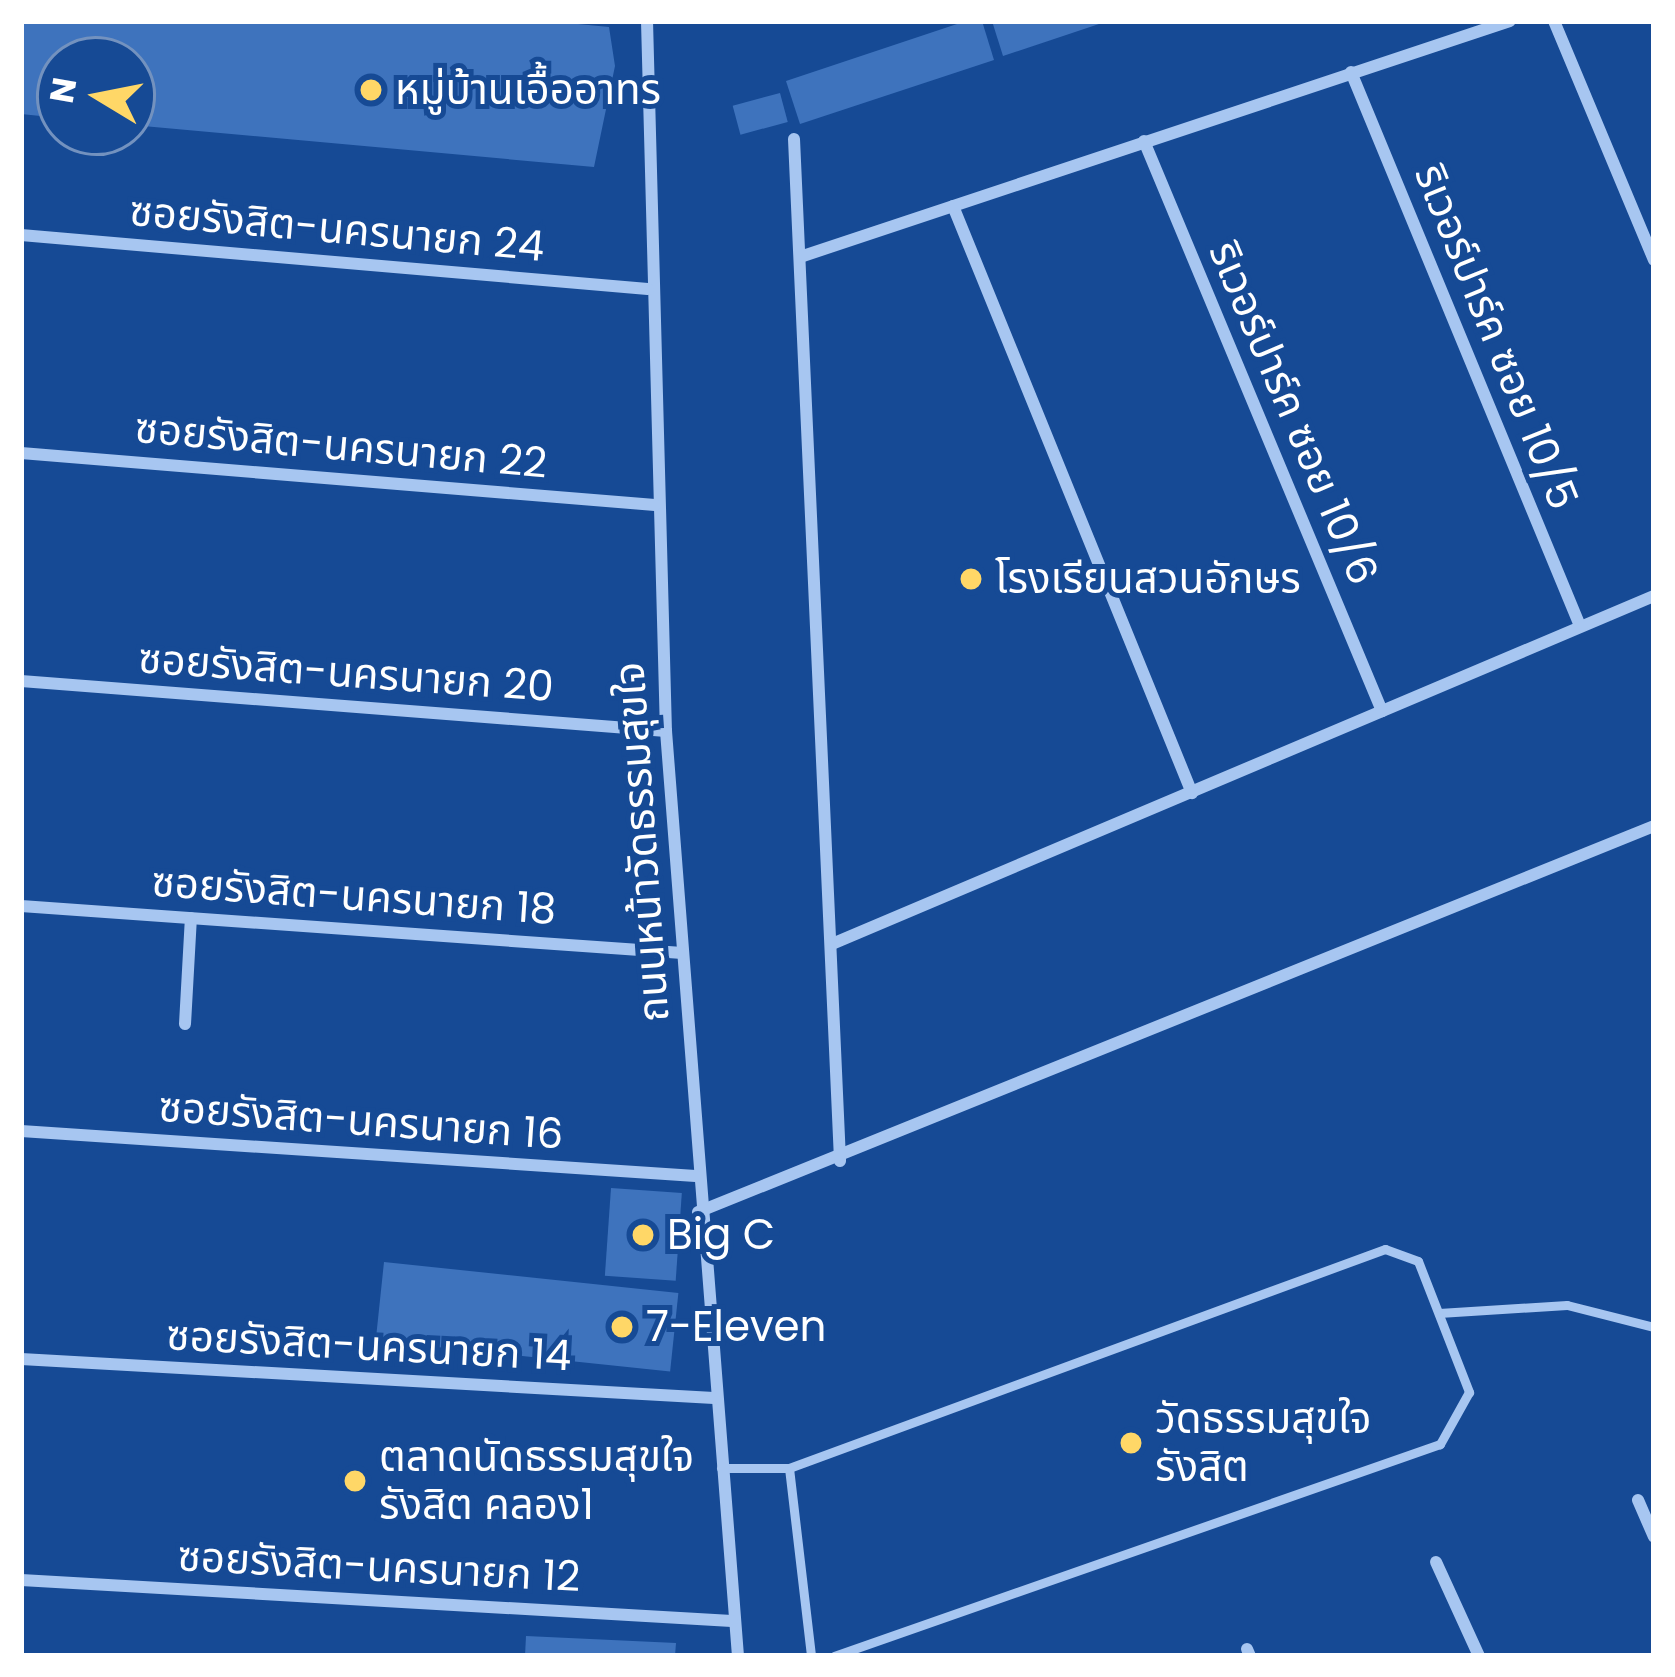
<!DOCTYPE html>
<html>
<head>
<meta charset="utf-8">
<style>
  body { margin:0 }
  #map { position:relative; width:1675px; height:1677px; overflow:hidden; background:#164a95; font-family:Poppins,"Noto Sans Thai",sans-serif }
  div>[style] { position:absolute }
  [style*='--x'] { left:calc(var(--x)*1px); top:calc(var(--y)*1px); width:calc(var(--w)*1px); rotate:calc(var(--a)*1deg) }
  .building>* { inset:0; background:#3e73bd; transform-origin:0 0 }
  .service>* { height:9px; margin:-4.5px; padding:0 4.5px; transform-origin:4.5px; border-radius:4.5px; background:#a7c6f1 }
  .minor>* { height:12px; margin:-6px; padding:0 6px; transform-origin:6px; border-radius:6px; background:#a7c6f1 }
  .dots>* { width:33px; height:33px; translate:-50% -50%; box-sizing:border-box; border:6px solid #164a95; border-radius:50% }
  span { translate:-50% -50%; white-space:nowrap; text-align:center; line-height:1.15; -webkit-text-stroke:10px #164a95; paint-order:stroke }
  .poi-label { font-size:42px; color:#fff }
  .left { translate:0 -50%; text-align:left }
  .street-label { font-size:42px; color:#fff }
  .frame { position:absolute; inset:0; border:24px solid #fff; pointer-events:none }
  .north { position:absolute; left:36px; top:36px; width:120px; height:120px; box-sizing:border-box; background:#164a95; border:3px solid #7392bf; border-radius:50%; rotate:280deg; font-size:33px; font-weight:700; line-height:48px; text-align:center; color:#fff }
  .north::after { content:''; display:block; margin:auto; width:42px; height:54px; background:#ffd767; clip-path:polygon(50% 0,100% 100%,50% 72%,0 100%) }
</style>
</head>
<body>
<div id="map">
  <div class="building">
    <div style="clip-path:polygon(21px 21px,547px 21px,609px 27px,615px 66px,594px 167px,132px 125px,132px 60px,60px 60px,60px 118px,21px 114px)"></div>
    <div style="clip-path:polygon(966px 21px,982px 21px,994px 60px,800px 124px,786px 81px)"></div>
    <div style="clip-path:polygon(992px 21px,1105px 21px,1105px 22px,1003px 56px)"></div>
    <div style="left:780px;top:93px;width:30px;height:49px;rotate:75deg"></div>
    <div style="left:611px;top:1188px;width:71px;height:88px;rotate:4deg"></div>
    <div style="left:384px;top:1262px;width:296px;height:79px;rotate:6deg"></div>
    <div style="clip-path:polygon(526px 1636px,676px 1643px,675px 1656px,525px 1656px)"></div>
  </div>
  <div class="service">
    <div style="--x:1439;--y:1313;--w:128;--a:-3.6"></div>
    <div style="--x:1567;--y:1305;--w:90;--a:14.2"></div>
    <div style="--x:721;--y:1468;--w:68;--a:0"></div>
    <div style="--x:789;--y:1468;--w:635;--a:-20.18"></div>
    <div style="--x:1385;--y:1249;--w:35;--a:20"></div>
    <div style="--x:1418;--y:1261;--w:141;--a:68.7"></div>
    <div style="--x:1469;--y:1392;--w:60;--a:119.1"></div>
    <div style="--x:1440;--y:1444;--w:642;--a:160.72"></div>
    <div style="--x:789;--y:1468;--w:189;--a:83.3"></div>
  </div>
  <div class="minor">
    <div style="--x:647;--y:21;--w:710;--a:88.47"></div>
    <div style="--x:666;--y:731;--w:928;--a:85.55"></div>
    <div style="--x:1554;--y:21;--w:259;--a:67.3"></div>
    <div style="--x:1351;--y:72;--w:599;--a:67.54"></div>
    <div style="--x:794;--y:139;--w:1023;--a:87.42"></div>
    <div style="--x:1144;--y:141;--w:618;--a:67.34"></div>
    <div style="--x:953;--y:206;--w:634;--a:67.85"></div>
    <div style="--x:21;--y:235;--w:629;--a:4.92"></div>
    <div style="--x:800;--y:257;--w:748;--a:-18.39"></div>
    <div style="--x:21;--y:453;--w:636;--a:4.69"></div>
    <div style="--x:21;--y:681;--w:647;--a:4.43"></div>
    <div style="--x:21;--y:906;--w:663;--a:4.07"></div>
    <div style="--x:832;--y:944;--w:893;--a:-22.95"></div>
    <div style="--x:185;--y:1024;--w:106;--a:-86.8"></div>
    <div style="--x:21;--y:1131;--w:676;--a:3.81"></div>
    <div style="--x:698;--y:1212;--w:1031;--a:-21.99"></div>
    <div style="--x:21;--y:1359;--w:694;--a:3.22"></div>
    <div style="--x:1638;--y:1500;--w:40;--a:66.6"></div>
    <div style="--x:1436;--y:1562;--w:103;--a:65.4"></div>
    <div style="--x:21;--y:1580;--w:712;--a:3.3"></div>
    <div style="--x:1247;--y:1649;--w:8;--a:67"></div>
  </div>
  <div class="dots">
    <div style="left:371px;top:90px;background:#ffd767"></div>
    <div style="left:971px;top:579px;background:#ffd767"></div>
    <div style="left:643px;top:1235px;background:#ffd767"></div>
    <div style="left:622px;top:1327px;background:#ffd767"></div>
    <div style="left:1131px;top:1443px;background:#ffd767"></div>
    <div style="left:355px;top:1481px;background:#ffd767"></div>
  </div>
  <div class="poi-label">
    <span class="left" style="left:395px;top:90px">หมู่บ้านเอื้ออาทร</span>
    <span class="left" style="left:995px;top:579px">โรงเรียนสวนอักษร</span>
    <span class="left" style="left:667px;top:1235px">Big C</span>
    <span class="left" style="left:646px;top:1327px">7-Eleven</span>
    <span class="left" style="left:1155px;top:1443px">วัดธรรมสุขใจ<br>รังสิต</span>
    <span class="left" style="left:379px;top:1481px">ตลาดนัดธรรมสุขใจ<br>รังสิต คลอง1</span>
  </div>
  <div class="street-label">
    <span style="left:337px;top:229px;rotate:5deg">ซอยรังสิต-นครนายก 24</span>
    <span style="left:1496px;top:337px;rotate:68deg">ริเวอร์ปาร์ค ซอย 10/5</span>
    <span style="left:1293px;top:413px;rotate:67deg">ริเวอร์ปาร์ค ซอย 10/6</span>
    <span style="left:341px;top:446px;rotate:5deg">ซอยรังสิต-นครนายก 22</span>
    <span style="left:346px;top:673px;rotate:4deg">ซอยรังสิต-นครนายก 20</span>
    <span style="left:642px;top:842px;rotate:-94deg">ถนนหน้าวัดธรรมสุขใจ</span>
    <span style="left:354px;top:896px;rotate:4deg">ซอยรังสิต-นครนายก 18</span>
    <span style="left:361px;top:1121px;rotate:4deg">ซอยรังสิต-นครนายก 16</span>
    <span style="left:369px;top:1346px;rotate:3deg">ซอยรังสิต-นครนายก 14</span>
    <span style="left:379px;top:1567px;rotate:3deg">ซอยรังสิต-นครนายก 12</span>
  </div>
  <div class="frame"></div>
  <div class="north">N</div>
</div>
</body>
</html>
